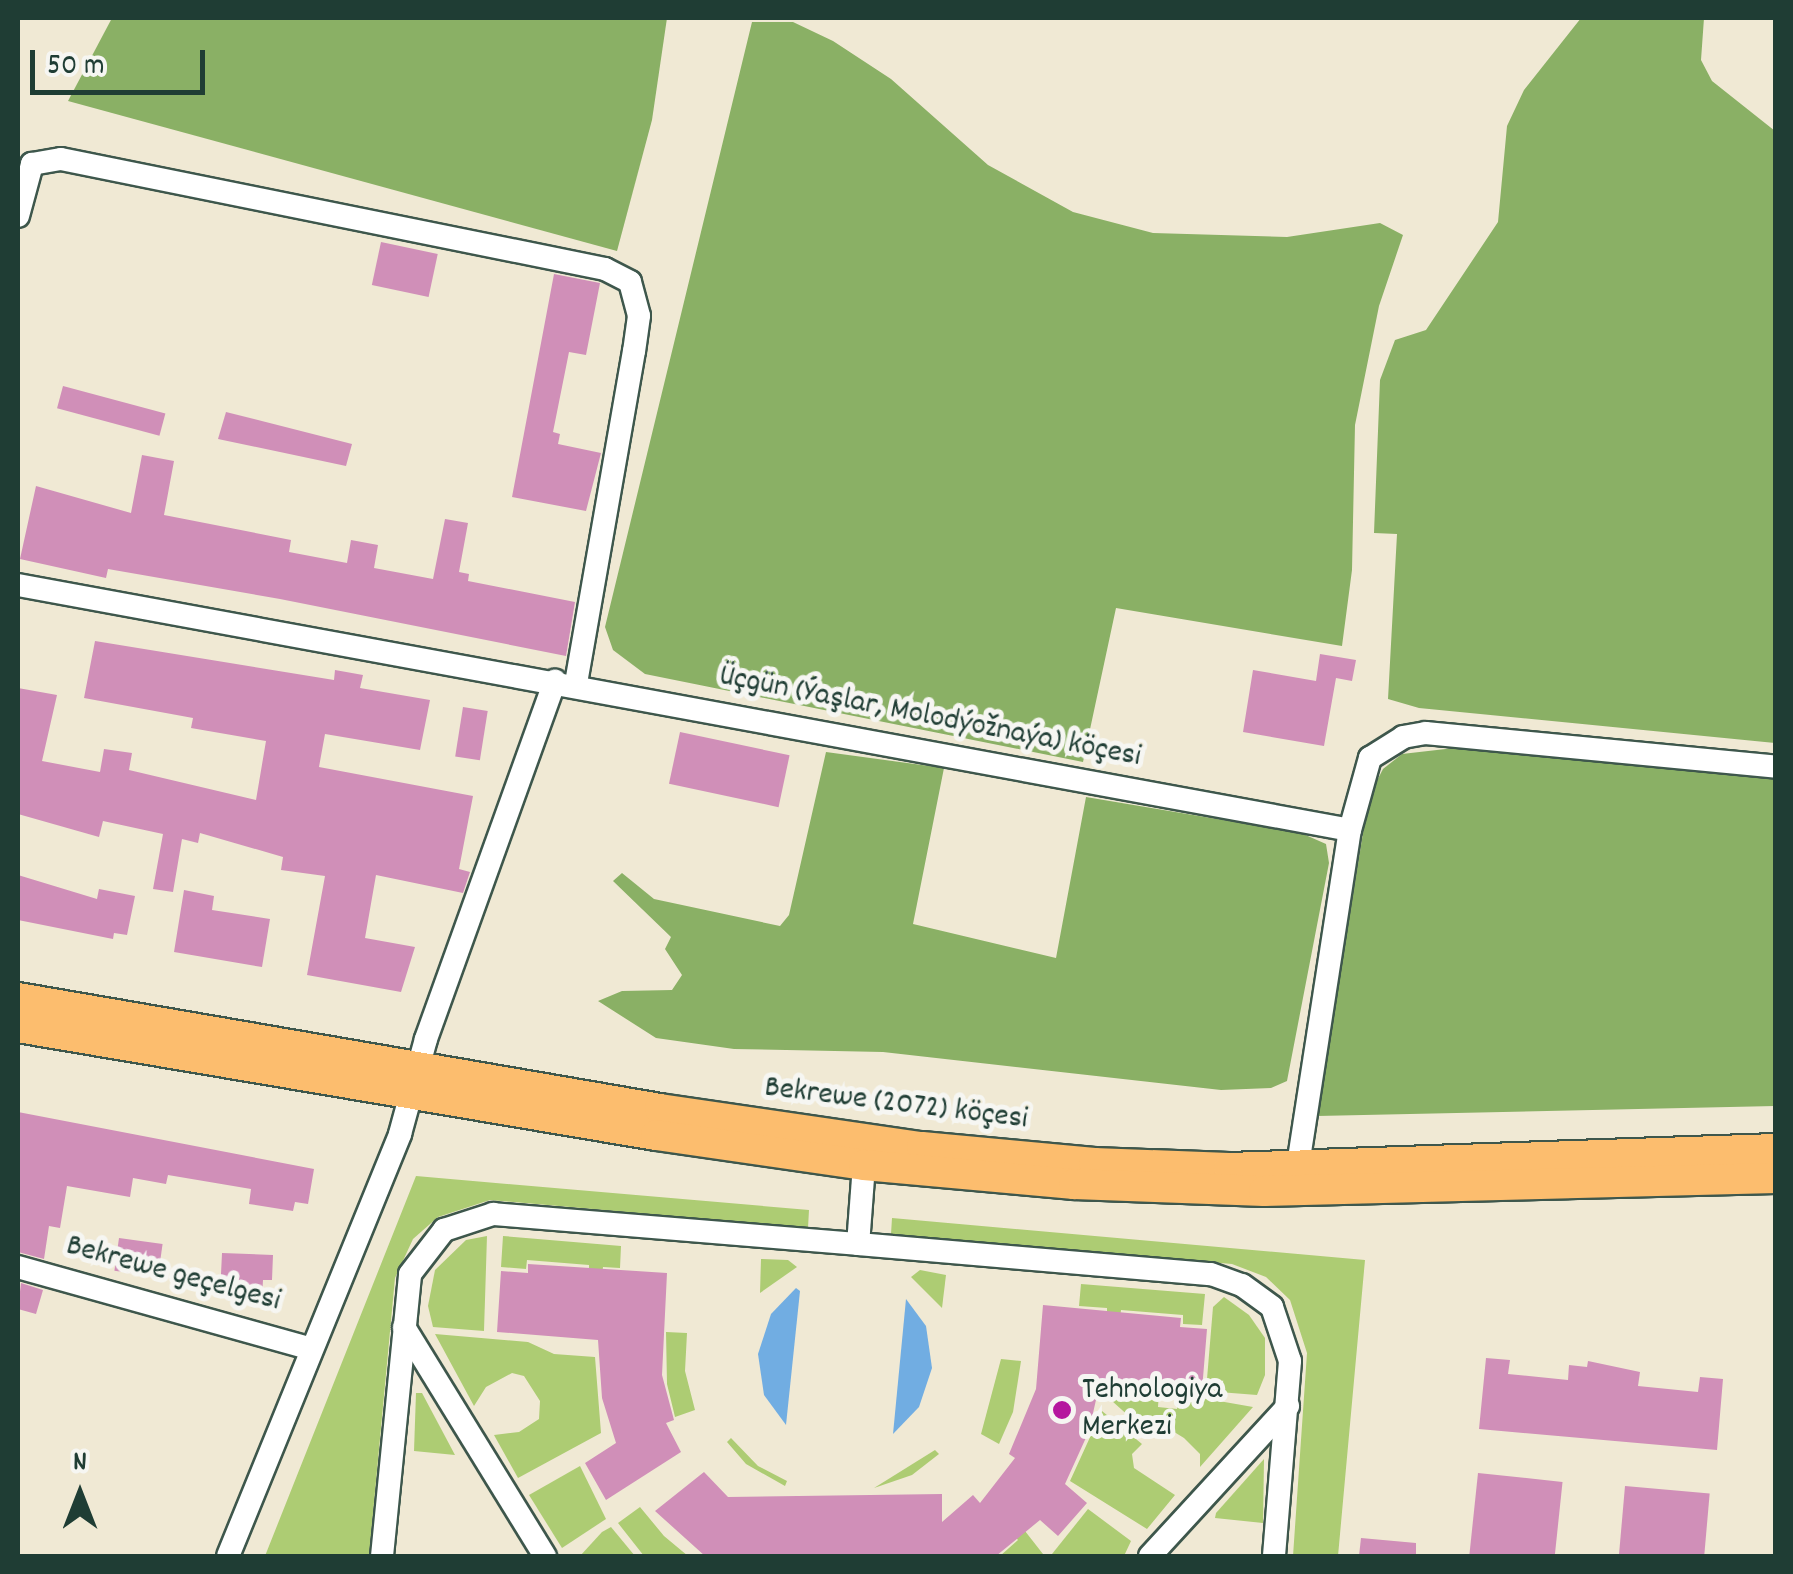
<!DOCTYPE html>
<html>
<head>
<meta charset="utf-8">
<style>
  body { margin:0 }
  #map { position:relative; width:1793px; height:1574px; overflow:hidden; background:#f0e9d4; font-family:Dekko,sans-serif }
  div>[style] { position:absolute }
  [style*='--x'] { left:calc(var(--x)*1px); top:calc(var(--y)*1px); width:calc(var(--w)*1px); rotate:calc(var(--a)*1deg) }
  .green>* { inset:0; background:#adcc73 }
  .forest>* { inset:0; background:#8ab065 }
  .water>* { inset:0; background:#71ade2 }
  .building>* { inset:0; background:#d08fb8; transform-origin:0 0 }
  .roads { filter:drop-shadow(2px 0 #3e574c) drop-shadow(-2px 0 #3e574c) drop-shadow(0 2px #3e574c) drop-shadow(0 -2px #3e574c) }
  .minor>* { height:22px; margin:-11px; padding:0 11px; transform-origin:11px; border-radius:11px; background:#fff }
  .major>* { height:30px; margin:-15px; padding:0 15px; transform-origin:15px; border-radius:15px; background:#fcbd6e }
  .dots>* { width:28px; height:28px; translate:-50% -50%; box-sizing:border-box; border:5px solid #f6f6f2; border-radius:50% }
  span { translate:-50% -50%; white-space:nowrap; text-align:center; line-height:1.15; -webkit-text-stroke:10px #f6f6f2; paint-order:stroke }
  .street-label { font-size:32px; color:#1f3d34 }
  .poi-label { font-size:32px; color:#1f3d34 }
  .left { translate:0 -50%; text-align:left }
  .frame { position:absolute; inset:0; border:20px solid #1f3d34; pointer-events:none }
  .north { position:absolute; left:30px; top:1444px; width:100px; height:100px; -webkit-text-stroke:8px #f6f6f2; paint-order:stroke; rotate:0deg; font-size:28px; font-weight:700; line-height:40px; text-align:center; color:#1f3d34 }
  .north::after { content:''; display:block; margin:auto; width:35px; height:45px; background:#1f3d34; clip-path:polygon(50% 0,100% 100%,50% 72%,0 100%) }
  .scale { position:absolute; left:30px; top:50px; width:175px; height:45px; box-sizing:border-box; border:5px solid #1f3d34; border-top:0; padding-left:12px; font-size:30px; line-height:35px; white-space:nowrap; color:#1f3d34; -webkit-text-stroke:8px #f6f6f2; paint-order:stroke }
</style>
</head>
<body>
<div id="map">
  <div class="green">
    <div style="clip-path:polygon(416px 1176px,809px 1210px,808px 1228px,490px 1200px,438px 1217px,413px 1239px,395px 1278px,369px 1556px,265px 1556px)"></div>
    <div style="clip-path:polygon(892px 1218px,1365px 1260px,1338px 1556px,1293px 1556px,1307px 1353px,1290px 1300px,1266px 1277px,1232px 1264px,891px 1234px)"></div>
    <div style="clip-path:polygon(487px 1236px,484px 1331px,433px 1327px,428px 1306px,435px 1270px,466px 1240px)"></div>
    <div style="clip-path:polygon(503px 1236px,621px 1246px,620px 1268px,603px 1267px,602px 1275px,589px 1274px,589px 1265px,527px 1260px,526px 1269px,501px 1267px)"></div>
    <div style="clip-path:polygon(761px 1259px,788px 1260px,797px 1267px,760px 1293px)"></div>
    <div style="clip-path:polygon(920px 1270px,946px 1275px,942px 1308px,911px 1277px)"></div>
    <div style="clip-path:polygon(1081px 1284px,1205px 1294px,1202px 1325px,1183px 1324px,1183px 1315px,1121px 1310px,1120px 1318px,1107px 1317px,1107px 1308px,1079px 1306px)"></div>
    <div style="clip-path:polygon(1224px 1297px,1249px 1315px,1265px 1338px,1265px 1375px,1257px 1395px,1206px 1391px,1213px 1307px)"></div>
    <div style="clip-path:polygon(666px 1332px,687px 1333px,685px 1371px,695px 1410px,675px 1417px,667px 1384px)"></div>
    <div style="clip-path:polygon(435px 1334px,528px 1342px,554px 1354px,595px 1357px,601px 1433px,518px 1478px,494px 1435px,519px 1432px,539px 1419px,540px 1401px,524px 1376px,512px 1373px,486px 1387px,474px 1406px)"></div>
    <div style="clip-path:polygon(1001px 1359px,1021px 1361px,1013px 1412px,999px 1444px,981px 1434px)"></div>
    <div style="clip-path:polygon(1111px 1390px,1123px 1397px,1135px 1390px,1159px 1392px,1158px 1407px,1177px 1409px,1179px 1394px,1253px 1407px,1200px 1467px,1200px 1454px,1184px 1438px,1166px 1427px,1151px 1436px,1112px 1401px)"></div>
    <div style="clip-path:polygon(416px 1393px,422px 1393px,455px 1455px,414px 1451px)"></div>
    <div style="clip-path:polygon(1102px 1411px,1142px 1444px,1132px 1454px,1134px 1468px,1175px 1495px,1147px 1529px,1070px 1481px)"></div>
    <div style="clip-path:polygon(731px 1438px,758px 1466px,787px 1481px,785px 1486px,746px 1464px,727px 1442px)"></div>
    <div style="clip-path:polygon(935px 1450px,939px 1454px,912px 1475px,874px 1488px)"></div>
    <div style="clip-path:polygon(1264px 1459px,1263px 1523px,1215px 1518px,1216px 1513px)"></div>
    <div style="clip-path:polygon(580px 1466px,606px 1519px,562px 1548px,529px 1495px)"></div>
    <div style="clip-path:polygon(640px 1507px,664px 1536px,688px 1556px,644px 1556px,618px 1523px)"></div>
    <div style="clip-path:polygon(1088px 1509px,1131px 1541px,1124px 1556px,1052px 1554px)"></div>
    <div style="clip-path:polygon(1014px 1517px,1043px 1554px,1040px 1556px,1000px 1556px,1018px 1540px,1004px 1525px)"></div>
    <div style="clip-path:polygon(611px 1527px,635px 1556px,580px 1556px,602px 1532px)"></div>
  </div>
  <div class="forest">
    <div style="clip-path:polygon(112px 18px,667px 18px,652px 120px,617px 251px,68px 101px)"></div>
    <div style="clip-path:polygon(1581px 18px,1704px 18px,1701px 60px,1712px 81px,1775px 131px,1775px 743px,1419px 708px,1388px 699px,1397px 534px,1374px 533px,1380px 380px,1395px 340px,1426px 330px,1498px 222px,1507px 126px,1524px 90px)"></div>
    <div style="clip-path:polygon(752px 22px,793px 22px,833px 41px,891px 79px,988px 165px,1073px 212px,1153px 233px,1287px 237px,1380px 223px,1403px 235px,1379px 306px,1355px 425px,1352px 570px,1342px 646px,1116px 608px,1083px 762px,645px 674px,613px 650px,605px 627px)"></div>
    <div style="clip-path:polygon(1463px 747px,1775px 777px,1775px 1106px,1317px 1116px,1369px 796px,1383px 769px,1402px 754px)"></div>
    <div style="clip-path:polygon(826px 752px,944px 768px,913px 924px,1056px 958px,1086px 797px,1301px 833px,1326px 844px,1329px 863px,1287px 1081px,1271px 1088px,1221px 1090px,883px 1052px,734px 1049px,656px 1038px,598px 1001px,622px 991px,672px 990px,682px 975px,665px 949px,671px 937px,613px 881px,622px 873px,654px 899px,780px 926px,789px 915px)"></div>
  </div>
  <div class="water">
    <div style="clip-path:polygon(796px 1288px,800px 1291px,786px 1425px,764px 1395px,758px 1354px,771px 1314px)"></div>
    <div style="clip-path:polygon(906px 1299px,926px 1326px,932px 1368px,919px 1407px,893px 1434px)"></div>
  </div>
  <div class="building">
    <div style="left:381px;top:242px;width:58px;height:44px;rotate:12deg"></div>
    <div style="clip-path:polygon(554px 274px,600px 283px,586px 355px,569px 352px,553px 432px,560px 434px,558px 444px,601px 453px,586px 511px,512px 497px)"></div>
    <div style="left:63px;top:386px;width:106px;height:23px;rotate:15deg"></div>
    <div style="clip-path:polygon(226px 412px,352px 444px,346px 466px,218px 439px)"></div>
    <div style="clip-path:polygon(142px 455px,174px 461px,164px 515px,291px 540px,289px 552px,347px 563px,351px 540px,378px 545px,374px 568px,433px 579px,445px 519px,468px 523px,459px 572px,469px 574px,468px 581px,575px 602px,566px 656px,280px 599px,108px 569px,106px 578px,20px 559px,36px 486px,131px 513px)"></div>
    <div style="clip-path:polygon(95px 641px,334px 680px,335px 670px,363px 675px,360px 688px,430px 700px,420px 750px,325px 734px,319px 767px,473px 796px,459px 869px,470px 872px,463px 893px,376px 875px,365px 938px,415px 947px,401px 992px,307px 975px,325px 876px,281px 870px,283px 857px,200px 833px,198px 843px,182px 839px,173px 892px,153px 889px,163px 834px,103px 821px,99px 837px,18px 814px,18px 688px,57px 695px,42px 761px,100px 772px,104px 749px,132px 753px,129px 770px,256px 800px,266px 741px,191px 728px,193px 718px,84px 698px)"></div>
    <div style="clip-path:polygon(1320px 654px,1356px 660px,1352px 681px,1336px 678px,1324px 746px,1243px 732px,1253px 670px,1316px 681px)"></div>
    <div style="left:463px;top:707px;width:25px;height:50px;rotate:9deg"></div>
    <div style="left:680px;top:732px;width:112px;height:53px;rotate:12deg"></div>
    <div style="clip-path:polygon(18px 875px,97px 899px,99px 889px,135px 896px,127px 935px,114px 933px,113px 939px,18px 920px)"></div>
    <div style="clip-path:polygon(184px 890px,214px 896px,212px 910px,270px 919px,262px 967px,174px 952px)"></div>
    <div style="clip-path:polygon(18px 1112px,314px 1169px,308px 1204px,295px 1202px,293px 1211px,249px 1204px,251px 1189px,168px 1175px,166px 1184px,133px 1178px,130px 1197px,67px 1186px,60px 1228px,49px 1226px,44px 1259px,18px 1252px)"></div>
    <div style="left:119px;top:1238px;width:44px;height:33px;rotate:8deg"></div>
    <div style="clip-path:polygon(222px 1253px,273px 1255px,272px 1280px,263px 1280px,262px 1297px,220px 1295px)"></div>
    <div style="clip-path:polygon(528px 1264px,667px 1273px,662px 1375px,674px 1420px,666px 1423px,681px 1452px,606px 1500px,585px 1463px,616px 1443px,602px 1398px,598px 1340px,497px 1332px,501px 1271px,528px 1273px)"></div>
    <div style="clip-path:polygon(21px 1283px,43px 1290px,36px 1314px,18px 1309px)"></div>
    <div style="clip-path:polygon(1043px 1305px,1181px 1318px,1180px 1327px,1207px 1329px,1202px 1390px,1100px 1382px,1089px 1431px,1065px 1484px,1087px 1503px,1058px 1536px,1040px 1520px,996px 1556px,705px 1556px,655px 1511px,704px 1472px,728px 1497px,942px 1494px,942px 1522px,973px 1495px,980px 1503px,1015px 1458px,1009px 1454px,1036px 1389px)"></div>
    <div style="clip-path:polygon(1486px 1358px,1510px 1360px,1508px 1374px,1568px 1380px,1569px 1365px,1587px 1367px,1588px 1361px,1640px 1372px,1638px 1386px,1698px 1392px,1700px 1377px,1723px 1379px,1717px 1450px,1479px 1429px)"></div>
    <div style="left:1478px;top:1473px;width:85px;height:83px;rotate:6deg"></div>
    <div style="left:1625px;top:1486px;width:85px;height:70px;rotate:5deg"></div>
    <div style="clip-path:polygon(1361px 1538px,1416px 1543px,1416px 1556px,1359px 1556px)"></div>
  </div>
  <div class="roads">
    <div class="minor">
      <div style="--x:18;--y:216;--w:54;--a:-74.9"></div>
      <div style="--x:32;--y:164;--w:29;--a:-10"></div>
      <div style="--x:61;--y:159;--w:555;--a:11.43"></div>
      <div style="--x:605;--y:269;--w:28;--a:27"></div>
      <div style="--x:630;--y:282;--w:35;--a:75"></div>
      <div style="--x:639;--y:316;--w:35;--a:98"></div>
      <div style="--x:634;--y:351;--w:339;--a:99.9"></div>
      <div style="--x:18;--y:585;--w:1354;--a:10.42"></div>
      <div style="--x:1350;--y:830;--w:75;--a:-74.5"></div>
      <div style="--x:1370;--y:758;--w:39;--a:-32"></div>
      <div style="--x:1403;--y:737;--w:23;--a:-10"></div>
      <div style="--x:1426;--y:733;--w:352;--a:5.5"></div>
      <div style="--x:864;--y:1165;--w:79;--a:94.3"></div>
      <div style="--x:858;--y:1244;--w:354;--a:4.9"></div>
      <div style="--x:1211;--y:1274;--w:33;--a:20"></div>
      <div style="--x:1242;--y:1285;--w:37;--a:36"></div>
      <div style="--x:1272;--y:1307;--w:57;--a:71.6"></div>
      <div style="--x:1290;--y:1361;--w:196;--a:94.7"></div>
      <div style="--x:1298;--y:1165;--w:339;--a:-81.2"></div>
      <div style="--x:18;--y:1267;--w:304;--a:15.6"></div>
      <div style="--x:404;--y:1327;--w:269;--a:58.4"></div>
      <div style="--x:228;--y:1556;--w:456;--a:-67.8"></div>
      <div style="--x:400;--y:1134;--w:98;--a:-74.7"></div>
      <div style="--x:426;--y:1039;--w:381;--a:-70.2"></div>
      <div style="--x:382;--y:1556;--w:283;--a:-84.3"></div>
      <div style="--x:410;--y:1274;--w:56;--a:-52.3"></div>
      <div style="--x:444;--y:1230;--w:52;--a:-18.1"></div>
      <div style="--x:493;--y:1214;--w:366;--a:4.7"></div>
      <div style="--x:1150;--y:1556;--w:204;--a:-47.4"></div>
    </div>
    <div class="major">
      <div style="--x:18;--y:998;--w:652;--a:9.81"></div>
      <div style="--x:660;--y:1109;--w:265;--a:8.3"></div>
      <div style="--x:922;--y:1147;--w:173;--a:5.3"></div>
      <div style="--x:1094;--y:1163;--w:135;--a:2.1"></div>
      <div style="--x:1229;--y:1168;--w:547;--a:-1.99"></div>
      <div style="--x:18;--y:1027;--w:647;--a:9.61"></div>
      <div style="--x:656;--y:1135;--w:210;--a:8.2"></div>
      <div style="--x:864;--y:1165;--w:211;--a:5.2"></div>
      <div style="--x:1074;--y:1184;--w:190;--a:2.1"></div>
      <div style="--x:1264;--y:1191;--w:512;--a:-1.45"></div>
    </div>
  </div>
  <div class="dots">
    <div style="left:1062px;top:1410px;background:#b5179e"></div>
  </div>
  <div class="street-label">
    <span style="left:930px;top:718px;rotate:11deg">Üçgün (Ýaşlar, Molodýožnaýa) köçesi</span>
    <span style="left:896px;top:1105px;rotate:7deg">Bekrewe (2072) köçesi</span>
    <span style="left:173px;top:1275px;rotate:15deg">Bekrewe geçelgesi</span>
  </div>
  <div class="poi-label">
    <span class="left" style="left:1082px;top:1410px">Tehnologiya<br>Merkezi</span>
  </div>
  <div class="frame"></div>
  <div class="north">N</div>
  <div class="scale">50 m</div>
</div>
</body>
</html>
